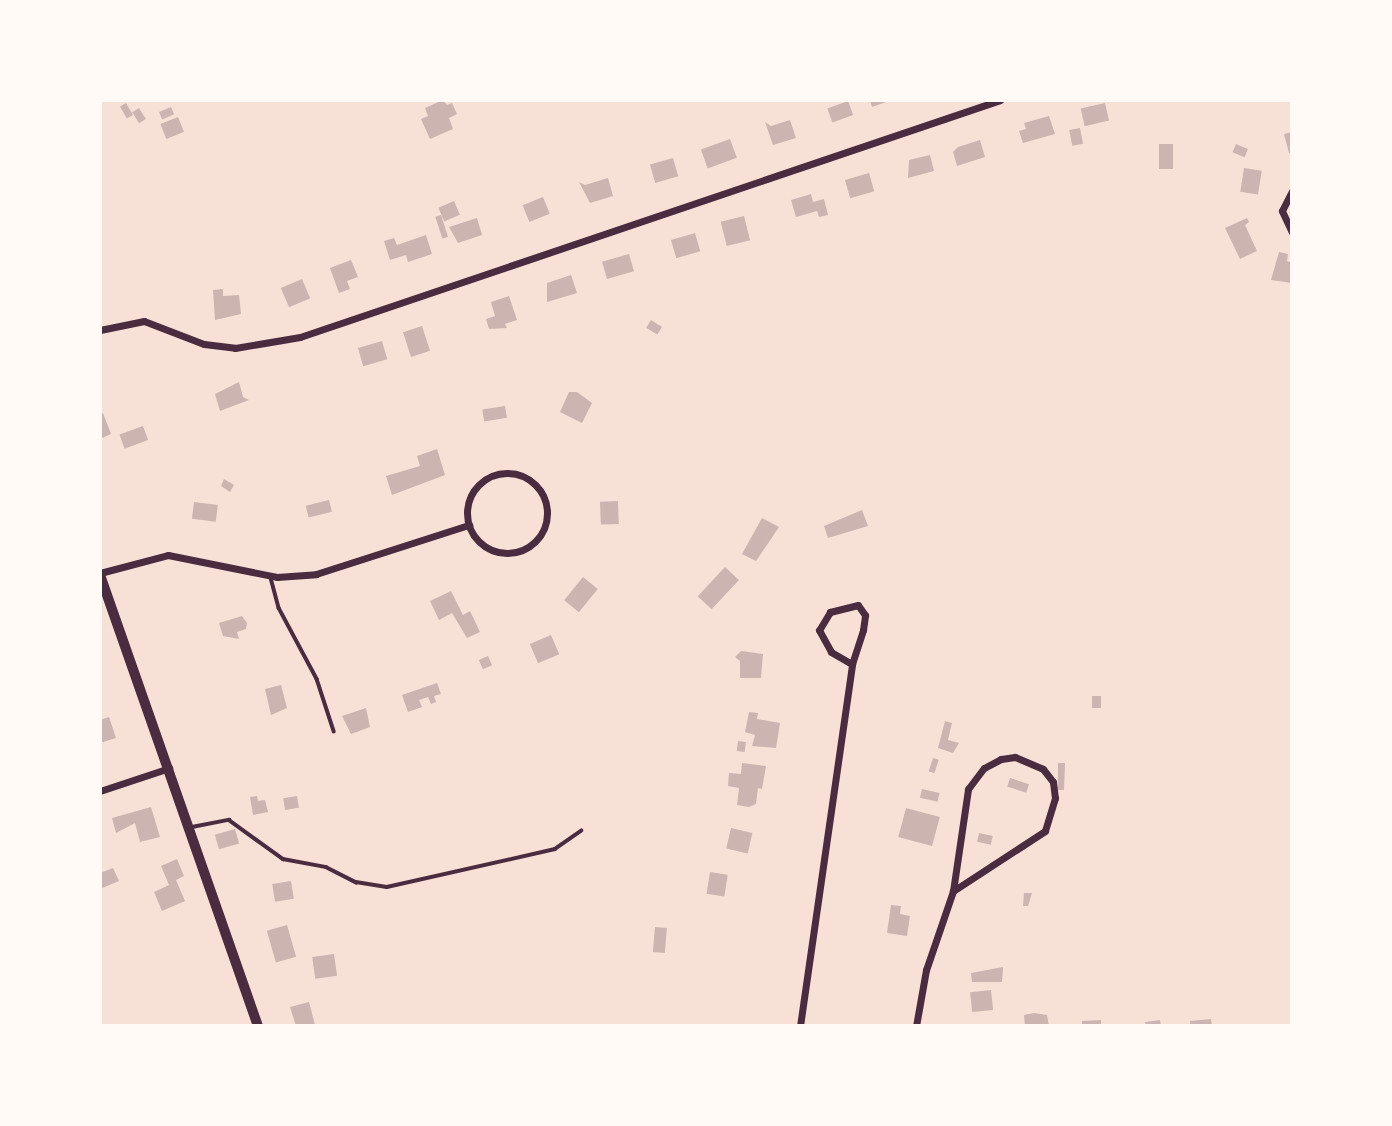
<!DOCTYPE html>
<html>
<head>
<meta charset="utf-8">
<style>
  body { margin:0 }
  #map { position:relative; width:1392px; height:1126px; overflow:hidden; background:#f7e1d7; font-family:Poppins,sans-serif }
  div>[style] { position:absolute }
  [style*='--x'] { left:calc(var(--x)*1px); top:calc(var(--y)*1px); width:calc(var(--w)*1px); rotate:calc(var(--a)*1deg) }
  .building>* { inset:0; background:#ccb4b1; transform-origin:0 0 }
  .service>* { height:3.5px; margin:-1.75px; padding:0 1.75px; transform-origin:1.75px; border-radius:1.75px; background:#4a2c40 }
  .minor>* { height:7px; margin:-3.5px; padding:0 3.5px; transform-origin:3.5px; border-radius:3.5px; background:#4a2c40 }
  .minor>.ring { margin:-3.5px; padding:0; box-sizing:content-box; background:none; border:7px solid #4a2c40; border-radius:50% }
  .secondary>* { height:10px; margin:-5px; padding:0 5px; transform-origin:5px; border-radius:5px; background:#4a2c40 }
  span { translate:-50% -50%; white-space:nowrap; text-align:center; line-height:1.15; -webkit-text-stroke:6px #fffaf5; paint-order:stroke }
  .frame { position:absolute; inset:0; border:102px solid #fffaf5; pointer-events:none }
</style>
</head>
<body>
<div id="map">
  <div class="building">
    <div style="clip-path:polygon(443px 100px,447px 105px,452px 103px,457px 114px,449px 118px,453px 129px,430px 139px,421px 119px,428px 116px,425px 108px)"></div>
    <div style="clip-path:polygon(870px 100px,892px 100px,872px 107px)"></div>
    <div style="left:848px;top:101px;width:15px;height:22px;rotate:70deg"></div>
    <div style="left:126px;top:103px;width:14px;height:7px;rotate:60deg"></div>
    <div style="left:1105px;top:103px;width:18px;height:25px;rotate:77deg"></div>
    <div style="left:171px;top:107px;width:8px;height:13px;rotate:67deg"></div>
    <div style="left:139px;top:108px;width:13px;height:8px;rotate:58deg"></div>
    <div style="clip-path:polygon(1049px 116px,1055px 134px,1023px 143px,1019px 131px,1026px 129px,1024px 123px)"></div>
    <div style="left:178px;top:117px;width:16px;height:19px;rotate:68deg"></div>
    <div style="clip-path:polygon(790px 120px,796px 138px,773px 145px,765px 122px,771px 126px)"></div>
    <div style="left:1080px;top:128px;width:16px;height:11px;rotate:79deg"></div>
    <div style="clip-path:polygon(1292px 132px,1292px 152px,1289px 153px,1284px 134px)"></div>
    <div style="left:730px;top:139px;width:20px;height:31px;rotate:70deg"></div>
    <div style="clip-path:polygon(980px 140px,985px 157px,957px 166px,953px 152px,958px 147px)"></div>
    <div style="left:1159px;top:144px;width:14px;height:25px"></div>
    <div style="left:1236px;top:144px;width:13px;height:9px;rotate:23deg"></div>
    <div style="clip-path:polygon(930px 155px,934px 171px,908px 178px,909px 160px)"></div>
    <div style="left:673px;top:158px;width:19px;height:24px;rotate:74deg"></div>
    <div style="left:1244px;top:168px;width:18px;height:24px;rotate:9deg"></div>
    <div style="left:869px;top:173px;width:19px;height:25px;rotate:74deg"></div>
    <div style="clip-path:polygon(608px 178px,613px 196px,590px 203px,579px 182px,585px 185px)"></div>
    <div style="clip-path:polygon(811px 194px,813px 202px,824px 199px,828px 215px,819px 217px,817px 211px,796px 217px,791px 200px)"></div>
    <div style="left:543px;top:197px;width:18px;height:22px;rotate:68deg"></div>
    <div style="left:454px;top:201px;width:15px;height:17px;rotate:67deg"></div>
    <div style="left:441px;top:215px;width:23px;height:6px;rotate:72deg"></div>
    <div style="left:744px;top:216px;width:25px;height:24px;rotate:76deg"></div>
    <div style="clip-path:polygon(477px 218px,482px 235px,458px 243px,449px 227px)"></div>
    <div style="clip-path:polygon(1247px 218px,1249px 222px,1245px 225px,1257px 251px,1240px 259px,1225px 228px)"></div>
    <div style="left:695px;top:233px;width:19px;height:25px;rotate:74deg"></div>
    <div style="clip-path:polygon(426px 235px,432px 254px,408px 262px,406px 255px,390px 260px,384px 241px,394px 238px,397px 245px)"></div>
    <div style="clip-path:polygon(1279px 252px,1288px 254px,1287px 261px,1292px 263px,1292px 283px,1271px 280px)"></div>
    <div style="left:629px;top:254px;width:18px;height:28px;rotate:74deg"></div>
    <div style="clip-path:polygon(351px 260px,358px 277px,347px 281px,350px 289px,339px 293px,330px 268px)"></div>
    <div style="clip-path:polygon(571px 275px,577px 293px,547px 302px,547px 283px)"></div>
    <div style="left:302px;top:279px;width:21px;height:23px;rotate:67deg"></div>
    <div style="clip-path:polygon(223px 289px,223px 296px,239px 295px,241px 314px,215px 320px,213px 290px)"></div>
    <div style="clip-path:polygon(509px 296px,517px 320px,505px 324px,507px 328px,489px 329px,486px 319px,495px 316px,491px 302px)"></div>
    <div style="left:651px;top:320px;width:13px;height:9px;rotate:32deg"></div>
    <div style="left:422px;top:326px;width:26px;height:20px;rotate:72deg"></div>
    <div style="left:382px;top:341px;width:19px;height:25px;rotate:74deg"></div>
    <div style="clip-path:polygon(239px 382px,243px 397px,249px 400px,220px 411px,215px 394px)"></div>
    <div style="clip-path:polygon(569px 392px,577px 392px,592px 403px,582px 423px,560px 412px)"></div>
    <div style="left:505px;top:406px;width:12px;height:23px;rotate:81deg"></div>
    <div style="clip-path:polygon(103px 413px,111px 434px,100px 439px,100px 415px)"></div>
    <div style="left:143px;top:426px;width:15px;height:25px;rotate:70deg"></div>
    <div style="clip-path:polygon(437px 449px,445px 475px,392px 495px,386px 476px,420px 466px,417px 456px)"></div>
    <div style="clip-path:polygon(224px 479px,234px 485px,230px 492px,221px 486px)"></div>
    <div style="left:329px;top:500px;width:12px;height:24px;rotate:76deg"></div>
    <div style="left:618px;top:501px;width:23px;height:18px;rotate:88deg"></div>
    <div style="left:194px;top:502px;width:24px;height:17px;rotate:7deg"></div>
    <div style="clip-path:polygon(862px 510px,868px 526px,828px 538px,824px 526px)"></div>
    <div style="clip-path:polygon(762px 518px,779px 527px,756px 561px,742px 554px)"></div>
    <div style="left:725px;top:567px;width:19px;height:40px;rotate:43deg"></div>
    <div style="left:583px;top:577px;width:19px;height:30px;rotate:39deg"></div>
    <div style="clip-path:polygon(451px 591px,463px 615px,470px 611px,480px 632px,467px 638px,452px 613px,439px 620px,430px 601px)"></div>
    <div style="clip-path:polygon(242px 616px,247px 623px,246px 629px,237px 632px,239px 639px,223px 636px,219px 623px)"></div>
    <div style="left:551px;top:635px;width:21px;height:23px;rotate:67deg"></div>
    <div style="clip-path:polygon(741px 651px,763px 654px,761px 678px,740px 678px,740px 661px,735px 657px)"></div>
    <div style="left:488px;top:656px;width:10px;height:10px;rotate:66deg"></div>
    <div style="clip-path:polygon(437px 683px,441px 694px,434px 696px,436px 702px,431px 704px,428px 697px,419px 700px,422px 707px,408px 712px,402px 695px)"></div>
    <div style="clip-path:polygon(281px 685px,287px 708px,271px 715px,265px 689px)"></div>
    <div style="left:1092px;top:696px;width:9px;height:12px"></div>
    <div style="clip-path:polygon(366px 708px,370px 727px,351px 734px,342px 716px)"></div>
    <div style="clip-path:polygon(749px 712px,758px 713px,757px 719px,780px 723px,776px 748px,752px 746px,755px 735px,745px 732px)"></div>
    <div style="clip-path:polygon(109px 717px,116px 738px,100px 743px,100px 720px)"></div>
    <div style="clip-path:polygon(945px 721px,952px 723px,948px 740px,959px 743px,953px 753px,938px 748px)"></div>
    <div style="left:738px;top:741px;width:8px;height:10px;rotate:7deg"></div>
    <div style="left:933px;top:758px;width:6px;height:14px;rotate:18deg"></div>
    <div style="clip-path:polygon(742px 763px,766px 766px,762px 789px,758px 788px,756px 804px,749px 807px,737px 805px,739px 788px,728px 786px,729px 773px,741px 774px)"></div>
    <div style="clip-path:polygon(1058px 763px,1065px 763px,1064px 790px,1058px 790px)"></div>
    <div style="left:1010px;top:778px;width:20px;height:9px;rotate:18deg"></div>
    <div style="left:922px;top:789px;width:18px;height:9px;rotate:13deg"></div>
    <div style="clip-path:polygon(257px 796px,258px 801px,265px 800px,268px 812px,253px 815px,250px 797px)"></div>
    <div style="left:297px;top:796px;width:12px;height:14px;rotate:81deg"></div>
    <div style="clip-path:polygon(151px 807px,160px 837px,140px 842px,135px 823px,116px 833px,112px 818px)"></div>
    <div style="left:906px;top:808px;width:35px;height:30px;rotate:15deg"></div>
    <div style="left:731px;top:828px;width:22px;height:21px;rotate:13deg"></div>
    <div style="left:235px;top:829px;width:15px;height:21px;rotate:74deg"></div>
    <div style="left:979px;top:833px;width:14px;height:9px;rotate:12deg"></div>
    <div style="clip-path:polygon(177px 859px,184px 876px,176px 880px,185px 901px,162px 911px,154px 892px,169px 885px,161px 866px)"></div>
    <div style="clip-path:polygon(113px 868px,119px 881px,100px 889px,100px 873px)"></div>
    <div style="left:710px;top:872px;width:18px;height:22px;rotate:9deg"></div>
    <div style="left:291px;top:881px;width:18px;height:19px;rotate:81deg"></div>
    <div style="clip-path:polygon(1024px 893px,1032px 893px,1028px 906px,1023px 906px)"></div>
    <div style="clip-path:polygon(891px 905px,901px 906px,900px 914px,910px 916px,907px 936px,887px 933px)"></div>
    <div style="left:287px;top:925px;width:33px;height:21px;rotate:74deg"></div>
    <div style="left:655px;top:927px;width:12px;height:25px;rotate:5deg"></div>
    <div style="left:334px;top:954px;width:22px;height:22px;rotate:82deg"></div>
    <div style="clip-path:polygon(1003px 967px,1002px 982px,972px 982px,971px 973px)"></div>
    <div style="left:991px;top:990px;width:20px;height:21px;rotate:84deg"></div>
    <div style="clip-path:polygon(309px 1002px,315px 1025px,296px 1026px,290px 1007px)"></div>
    <div style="clip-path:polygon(1034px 1013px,1047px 1015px,1049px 1026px,1025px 1026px,1024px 1015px)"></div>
    <div style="clip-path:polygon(1211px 1019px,1212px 1026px,1190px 1026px,1190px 1021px)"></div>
    <div style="clip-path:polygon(1101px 1020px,1101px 1026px,1082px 1026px,1082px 1021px)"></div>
    <div style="clip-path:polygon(1160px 1020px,1161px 1026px,1146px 1026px,1145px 1022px)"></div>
  </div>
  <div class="service">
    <div style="--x:271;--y:578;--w:31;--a:75"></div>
    <div style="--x:279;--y:608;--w:81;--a:61.8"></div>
    <div style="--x:317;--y:679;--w:55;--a:71.9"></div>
    <div style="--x:192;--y:827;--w:38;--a:-11"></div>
    <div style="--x:229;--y:820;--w:67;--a:35.8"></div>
    <div style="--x:283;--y:859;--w:44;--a:10.5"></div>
    <div style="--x:326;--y:867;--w:34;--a:27"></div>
    <div style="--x:356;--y:882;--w:31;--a:9"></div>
    <div style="--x:387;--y:887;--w:172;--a:-12.7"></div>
    <div style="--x:555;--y:849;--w:32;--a:-35"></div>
  </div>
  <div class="minor">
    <div style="--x:1292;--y:191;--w:22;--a:117"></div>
    <div style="--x:1282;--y:211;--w:23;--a:65"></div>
    <div style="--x:100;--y:330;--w:45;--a:-11.6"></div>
    <div style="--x:144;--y:321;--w:64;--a:21"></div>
    <div style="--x:204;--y:344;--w:31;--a:7"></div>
    <div style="--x:235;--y:348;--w:66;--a:-9.6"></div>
    <div style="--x:300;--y:337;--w:739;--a:-18.7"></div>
    <div class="ring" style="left:467px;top:473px;width:73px;height:73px"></div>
    <div style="--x:100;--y:573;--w:70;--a:-14.8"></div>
    <div style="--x:168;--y:555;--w:111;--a:11.4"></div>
    <div style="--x:277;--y:577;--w:39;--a:-4"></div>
    <div style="--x:316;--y:574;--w:161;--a:-17.8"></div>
    <div style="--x:100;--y:791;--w:73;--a:-18.4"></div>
    <div style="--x:800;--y:1026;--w:366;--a:-81.8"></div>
    <div style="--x:852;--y:664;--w:36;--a:-72"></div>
    <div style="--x:863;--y:630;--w:15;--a:-82"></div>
    <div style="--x:865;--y:615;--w:12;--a:-125"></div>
    <div style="--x:858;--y:605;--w:29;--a:166"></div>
    <div style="--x:830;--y:612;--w:21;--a:121"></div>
    <div style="--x:819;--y:630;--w:25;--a:61"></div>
    <div style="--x:831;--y:652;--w:24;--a:30"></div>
    <div style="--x:916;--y:1026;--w:57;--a:-79.9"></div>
    <div style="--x:926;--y:970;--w:83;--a:-71.1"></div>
    <div style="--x:953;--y:891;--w:103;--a:-81.6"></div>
    <div style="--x:968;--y:789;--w:26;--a:-53"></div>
    <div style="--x:984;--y:768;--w:19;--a:-28"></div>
    <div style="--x:1001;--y:759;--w:14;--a:-8"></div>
    <div style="--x:1015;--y:757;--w:30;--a:23"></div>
    <div style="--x:1043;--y:769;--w:16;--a:52"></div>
    <div style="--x:1053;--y:782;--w:16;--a:83"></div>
    <div style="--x:1055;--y:798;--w:34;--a:107"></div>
    <div style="--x:1045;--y:831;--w:110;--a:146.9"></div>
  </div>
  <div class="secondary">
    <div style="--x:100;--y:575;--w:478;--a:70.7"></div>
  </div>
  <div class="frame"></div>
</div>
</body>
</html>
